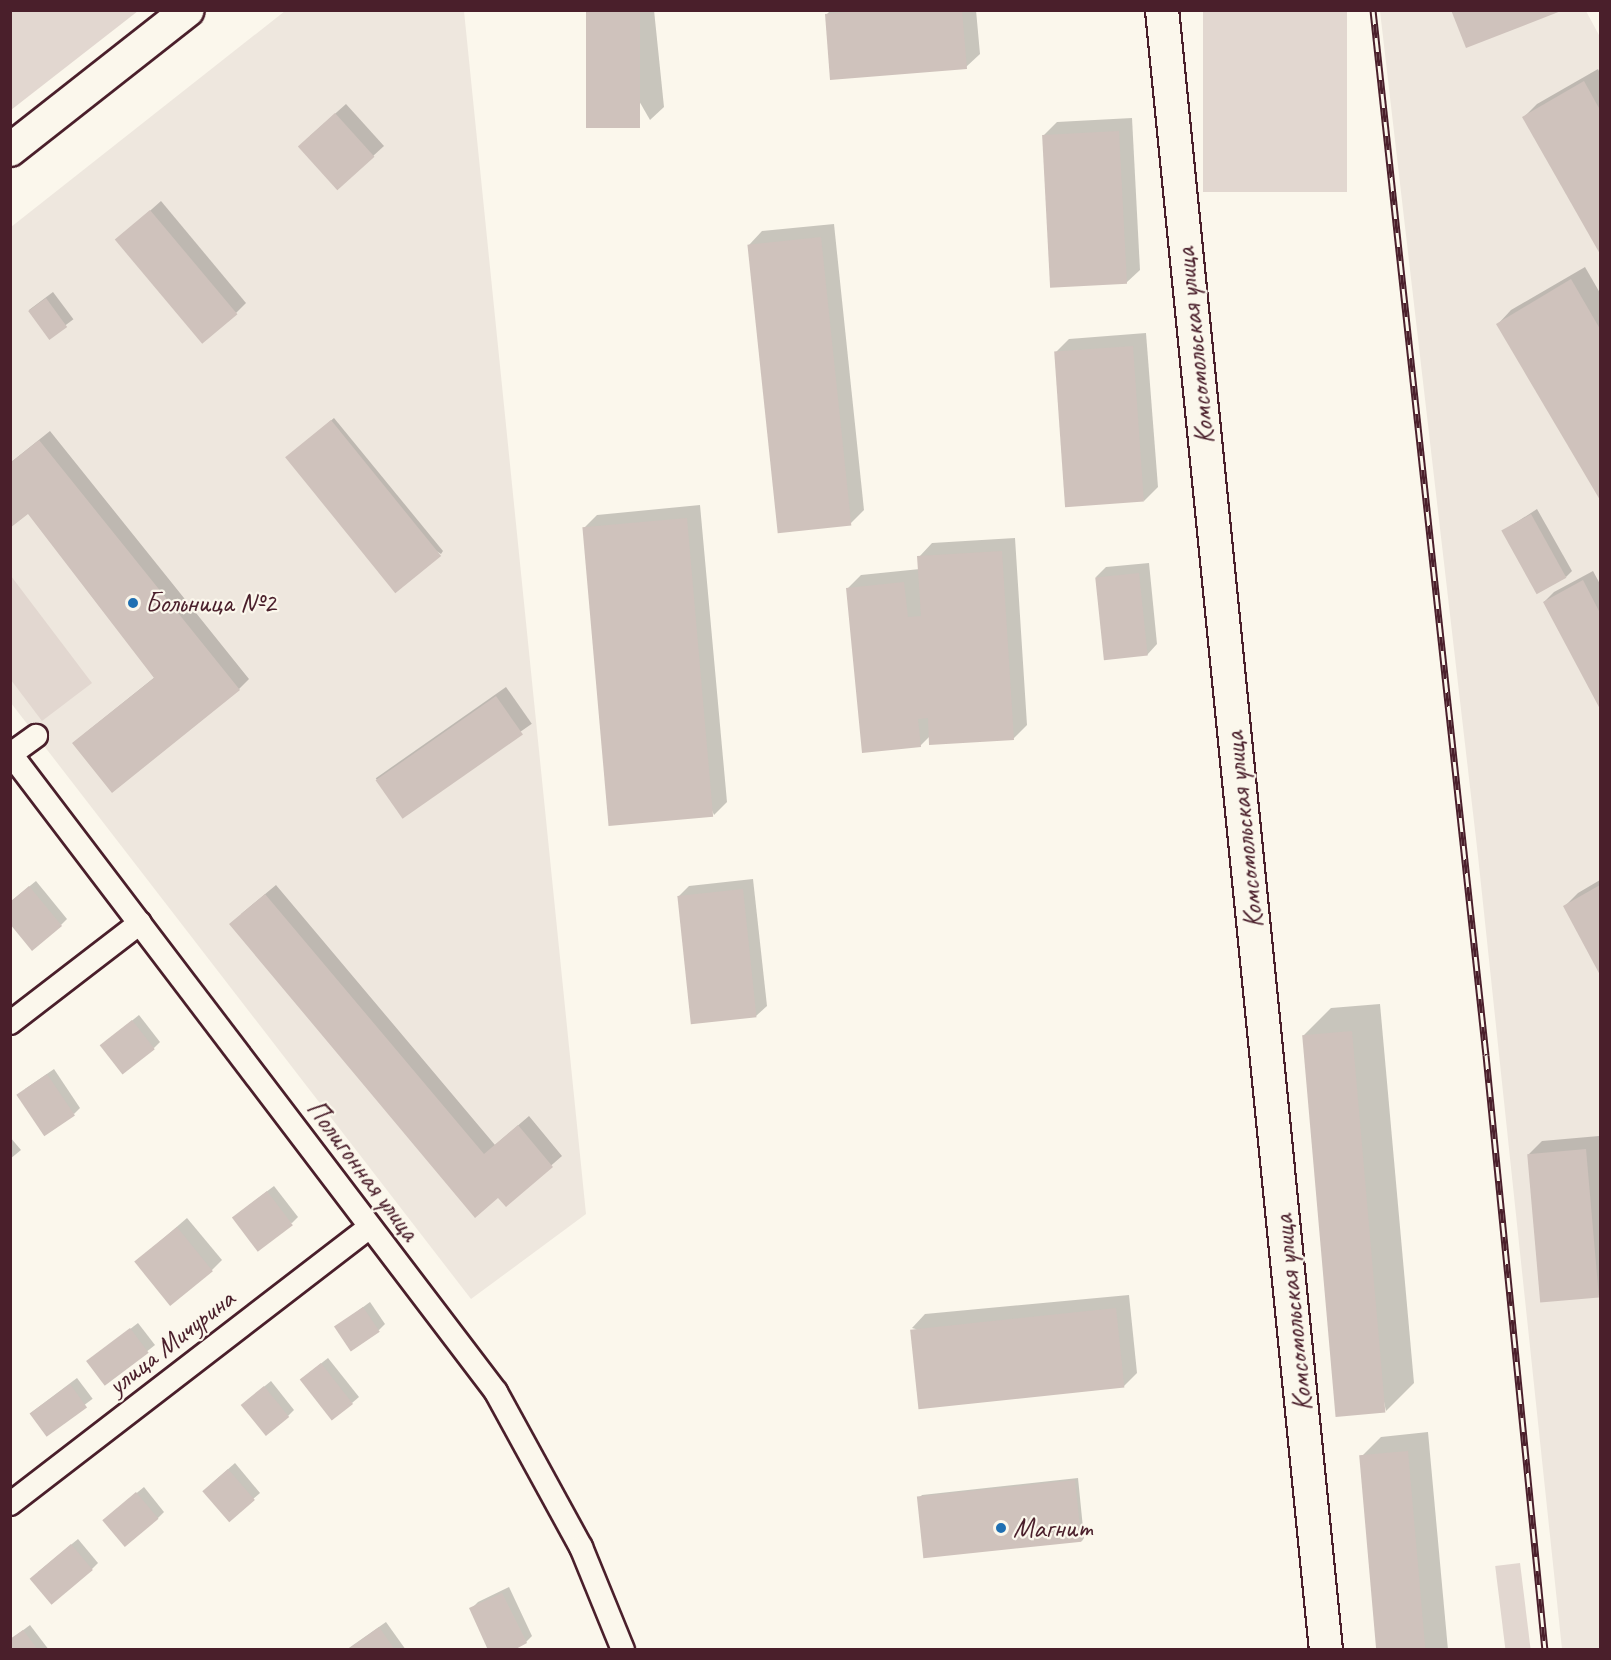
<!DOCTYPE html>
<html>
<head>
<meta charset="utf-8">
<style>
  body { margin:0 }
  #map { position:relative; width:1611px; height:1660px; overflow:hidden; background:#fbf7ec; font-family:Caveat,sans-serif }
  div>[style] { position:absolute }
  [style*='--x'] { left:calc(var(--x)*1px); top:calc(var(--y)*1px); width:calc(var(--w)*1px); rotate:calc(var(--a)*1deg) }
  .built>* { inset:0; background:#eee7de }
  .green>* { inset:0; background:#e2d7d0; transform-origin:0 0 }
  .shadow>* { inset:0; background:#0003; transform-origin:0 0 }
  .building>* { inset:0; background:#cfc2bc; transform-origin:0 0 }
  .roads { filter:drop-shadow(2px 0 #4a1f2b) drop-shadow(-2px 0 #4a1f2b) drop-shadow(0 2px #4a1f2b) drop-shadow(0 -2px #4a1f2b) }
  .street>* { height:22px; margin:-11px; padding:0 11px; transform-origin:11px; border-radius:11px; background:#fbf7ec }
  .secondary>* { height:32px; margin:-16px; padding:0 16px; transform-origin:16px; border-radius:16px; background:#fbf7ec }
  .rail>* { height:7px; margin-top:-3.5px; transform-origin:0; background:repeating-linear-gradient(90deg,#fbf7ec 0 14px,#4a1f2b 0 28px); box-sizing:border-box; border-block:2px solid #4a1f2b }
  .dots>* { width:16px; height:16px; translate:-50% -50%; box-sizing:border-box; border:3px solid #fbf7ec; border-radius:50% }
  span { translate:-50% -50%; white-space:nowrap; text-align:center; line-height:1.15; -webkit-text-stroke:4.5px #fbf7ec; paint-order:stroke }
  .street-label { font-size:28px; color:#4a1f2b }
  .poi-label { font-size:28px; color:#4a1f2b }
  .left { translate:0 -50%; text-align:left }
  .frame { position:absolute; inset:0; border:12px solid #4a1f2b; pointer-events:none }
</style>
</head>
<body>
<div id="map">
  <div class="built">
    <div style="clip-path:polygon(285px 11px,464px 11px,586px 1214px,471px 1299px,11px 703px,11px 227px)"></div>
    <div style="clip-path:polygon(1380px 11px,1586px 11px,1600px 37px,1600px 1649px,1562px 1649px,1478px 856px)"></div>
  </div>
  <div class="green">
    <div style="clip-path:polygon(11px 10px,138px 10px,138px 11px,11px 110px)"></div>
    <div style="left:1203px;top:11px;width:144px;height:181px"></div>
    <div style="clip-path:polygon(11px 576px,92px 683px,42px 721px,11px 680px)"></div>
    <div style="left:1520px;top:1563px;width:87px;height:25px;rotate:83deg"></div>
  </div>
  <div class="shadow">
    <div style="clip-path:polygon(587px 10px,654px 10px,664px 107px,650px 120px)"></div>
    <div style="clip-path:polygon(831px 10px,976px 10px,980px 54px,966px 67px,826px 15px)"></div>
    <div style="clip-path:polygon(1598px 69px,1600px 73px,1600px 251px,1524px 117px,1537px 104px)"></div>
    <div style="clip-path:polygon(346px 104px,384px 146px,338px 188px,310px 136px)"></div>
    <div style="clip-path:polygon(1132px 118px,1140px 270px,1126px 283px,1044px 135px,1057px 122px)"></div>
    <div style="clip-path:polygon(161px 201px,246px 303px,236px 313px,117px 240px)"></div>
    <div style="clip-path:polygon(834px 224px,864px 510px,850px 524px,749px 245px,762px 231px)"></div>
    <div style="clip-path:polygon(1585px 267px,1600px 293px,1600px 497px,1498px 324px,1511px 310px)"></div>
    <div style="left:53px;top:292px;width:34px;height:30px;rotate:53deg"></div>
    <div style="clip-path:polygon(1146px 333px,1158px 487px,1144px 501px,1056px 352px,1069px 339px)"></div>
    <div style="clip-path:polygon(334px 418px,443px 551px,441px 554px,290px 455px)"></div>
    <div style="clip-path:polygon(50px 431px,249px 679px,239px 689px,84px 734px,155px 677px,28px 511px,10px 463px)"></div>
    <div style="clip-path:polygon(700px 505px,727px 802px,714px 815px,584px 528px,597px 515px)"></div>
    <div style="clip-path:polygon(1537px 509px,1572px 571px,1566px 577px,1503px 531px)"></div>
    <div style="clip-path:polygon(1015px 538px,1027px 725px,1014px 738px,930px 736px,920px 746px,847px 589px,861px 575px,920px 569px,919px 557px,932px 543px)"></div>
    <div style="clip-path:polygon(1149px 563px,1157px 644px,1147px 655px,1096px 577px,1106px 567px)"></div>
    <div style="clip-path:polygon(1593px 571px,1600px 584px,1600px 706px,1544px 602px,1554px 592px)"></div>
    <div style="left:506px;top:687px;width:45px;height:159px;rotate:55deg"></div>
    <div style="clip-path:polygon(753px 879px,767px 1006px,756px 1016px,679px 896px,689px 886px)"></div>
    <div style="clip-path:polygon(1600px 880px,1600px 972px,1565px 906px,1578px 893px)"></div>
    <div style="clip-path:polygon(36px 881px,67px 919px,61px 925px,10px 902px)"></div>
    <div style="clip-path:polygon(276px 885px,495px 1145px,529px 1116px,562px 1156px,506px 1205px,241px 914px)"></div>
    <div style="clip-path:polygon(1380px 1004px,1414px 1383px,1386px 1411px,1303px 1036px,1331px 1008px)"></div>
    <div style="clip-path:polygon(139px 1015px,160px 1042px,154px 1048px,109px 1039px)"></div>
    <div style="clip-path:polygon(54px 1069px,80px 1108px,74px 1114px,25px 1089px)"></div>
    <div style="clip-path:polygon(1599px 1136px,1600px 1294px,1598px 1296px,1528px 1155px,1542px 1141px)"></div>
    <div style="clip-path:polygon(10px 1137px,21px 1150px,10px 1159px)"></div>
    <div style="clip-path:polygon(274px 1186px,298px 1217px,292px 1223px,240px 1212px)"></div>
    <div style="clip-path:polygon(187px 1218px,222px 1260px,212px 1270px,136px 1262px)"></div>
    <div style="clip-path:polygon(1129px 1295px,1137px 1373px,1123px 1387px,912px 1328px,925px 1314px)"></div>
    <div style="clip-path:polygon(370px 1302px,385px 1324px,379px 1330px,336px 1327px)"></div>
    <div style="clip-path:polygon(138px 1323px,155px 1345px,106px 1384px,95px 1356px)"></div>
    <div style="clip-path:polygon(328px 1358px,359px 1397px,352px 1403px,309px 1373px)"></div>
    <div style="left:77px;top:1378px;width:26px;height:58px;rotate:53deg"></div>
    <div style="clip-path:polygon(271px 1381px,294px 1410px,288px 1416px,249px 1399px)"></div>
    <div style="clip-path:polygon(1428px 1432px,1448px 1650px,1380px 1650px,1361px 1457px,1381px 1437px)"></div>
    <div style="clip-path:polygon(235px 1463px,260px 1493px,229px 1520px,210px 1485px)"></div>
    <div style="clip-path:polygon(1078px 1478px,1084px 1538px,1082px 1541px,919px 1498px,922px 1495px)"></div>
    <div style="clip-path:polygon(144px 1487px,164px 1512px,158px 1518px,111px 1514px)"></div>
    <div style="clip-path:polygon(78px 1539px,98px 1563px,92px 1569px,38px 1572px)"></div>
    <div style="clip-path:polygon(509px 1587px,532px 1636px,526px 1642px,471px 1609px,478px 1602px)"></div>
    <div style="clip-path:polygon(386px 1622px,406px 1650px,346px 1650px)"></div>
    <div style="clip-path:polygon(30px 1625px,49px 1650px,10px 1650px,10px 1640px)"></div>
  </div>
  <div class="building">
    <div style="left:586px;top:10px;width:54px;height:118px"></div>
    <div style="clip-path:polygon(871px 10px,962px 10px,967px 69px,830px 80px,825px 14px)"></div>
    <div style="clip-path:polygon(1451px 10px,1561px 10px,1561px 11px,1466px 48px)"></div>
    <div style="clip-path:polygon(1584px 81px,1600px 110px,1600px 254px,1522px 117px)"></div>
    <div style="left:335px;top:113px;width:59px;height:50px;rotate:48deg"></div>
    <div style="left:1119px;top:131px;width:153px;height:77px;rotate:87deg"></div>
    <div style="left:150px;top:210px;width:136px;height:46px;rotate:50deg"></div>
    <div style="left:821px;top:237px;width:290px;height:74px;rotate:84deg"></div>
    <div style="clip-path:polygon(1571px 279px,1600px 329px,1600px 500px,1496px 324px)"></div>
    <div style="left:46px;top:298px;width:36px;height:22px;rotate:54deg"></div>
    <div style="left:1133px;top:346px;width:156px;height:79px;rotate:86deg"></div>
    <div style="left:331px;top:420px;width:175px;height:59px;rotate:51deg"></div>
    <div style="clip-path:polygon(39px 440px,240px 690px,112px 793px,72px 743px,154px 678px,28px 514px,10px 528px,10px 463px)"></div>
    <div style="left:1531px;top:514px;width:73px;height:34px;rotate:61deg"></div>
    <div style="left:687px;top:518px;width:300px;height:105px;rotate:85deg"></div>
    <div style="clip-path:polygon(1002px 551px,1014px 740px,929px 745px,928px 718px,918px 719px,921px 747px,862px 753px,846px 588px,904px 582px,908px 617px,921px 616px,917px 556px)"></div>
    <div style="left:1139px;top:573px;width:83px;height:44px;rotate:84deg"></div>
    <div style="clip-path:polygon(1583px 580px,1600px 613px,1600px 709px,1543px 602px)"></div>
    <div style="left:496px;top:696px;width:47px;height:147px;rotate:55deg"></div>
    <div style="clip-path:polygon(1600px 885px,1600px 975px,1563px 906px)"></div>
    <div style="clip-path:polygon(29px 886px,62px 926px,32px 951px,10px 924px,10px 902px)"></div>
    <div style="left:743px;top:889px;width:129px;height:66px;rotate:84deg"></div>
    <div style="clip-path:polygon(265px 894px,484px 1154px,518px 1125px,553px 1167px,506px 1207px,498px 1198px,475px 1218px,229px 924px)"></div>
    <div style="left:132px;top:1020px;width:37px;height:41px;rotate:52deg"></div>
    <div style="left:1352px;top:1031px;width:383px;height:50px;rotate:85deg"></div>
    <div style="left:47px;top:1074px;width:50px;height:37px;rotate:56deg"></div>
    <div style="left:1586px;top:1149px;width:149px;height:59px;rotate:85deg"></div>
    <div style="left:267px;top:1191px;width:43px;height:44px;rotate:53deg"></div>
    <div style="left:177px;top:1227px;width:57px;height:55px;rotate:51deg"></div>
    <div style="left:363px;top:1307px;width:30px;height:35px;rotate:56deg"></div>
    <div style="left:1116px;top:1308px;width:80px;height:207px;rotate:84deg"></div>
    <div style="left:130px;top:1328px;width:31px;height:55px;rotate:53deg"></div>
    <div style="left:321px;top:1363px;width:52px;height:27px;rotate:52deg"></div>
    <div style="left:70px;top:1384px;width:29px;height:50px;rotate:54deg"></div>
    <div style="left:264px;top:1386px;width:40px;height:30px;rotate:51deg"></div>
    <div style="left:1408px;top:1451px;width:200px;height:49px;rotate:85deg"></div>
    <div style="left:228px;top:1469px;width:41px;height:34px;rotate:49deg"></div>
    <div style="left:1075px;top:1480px;width:62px;height:159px;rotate:84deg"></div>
    <div style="left:136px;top:1492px;width:35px;height:44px;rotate:50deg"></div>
    <div style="left:71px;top:1544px;width:34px;height:54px;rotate:50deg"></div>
    <div style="clip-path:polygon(502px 1593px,527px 1643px,514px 1650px,488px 1650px,469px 1608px)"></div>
    <div style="clip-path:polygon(379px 1627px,395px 1650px,347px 1650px)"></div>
    <div style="clip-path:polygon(23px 1630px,38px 1650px,10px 1650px,10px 1639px)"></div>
  </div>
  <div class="roads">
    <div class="street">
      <div style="--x:10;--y:753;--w:803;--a:52.74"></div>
      <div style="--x:496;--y:1392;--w:177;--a:61.3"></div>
      <div style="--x:581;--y:1547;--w:111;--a:67.8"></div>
      <div style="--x:11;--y:754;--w:31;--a:-36"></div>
      <div style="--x:10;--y:1023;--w:164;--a:-37.6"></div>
      <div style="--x:10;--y:1504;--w:453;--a:-37.6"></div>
    </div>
    <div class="secondary">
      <div style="--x:1162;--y:10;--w:1648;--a:84.29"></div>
      <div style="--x:10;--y:150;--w:226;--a:-38.2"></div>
    </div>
  </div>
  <div class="rail">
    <div style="--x:1373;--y:10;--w:1051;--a:83.83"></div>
    <div style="--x:1486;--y:1055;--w:598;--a:84.34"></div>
  </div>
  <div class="dots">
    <div style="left:133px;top:603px;background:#1f6fb2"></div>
    <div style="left:1001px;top:1528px;background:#1f6fb2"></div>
  </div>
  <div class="street-label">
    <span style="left:1195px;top:346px;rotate:-96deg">Комсомольская улица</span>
    <span style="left:1244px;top:830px;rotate:-96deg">Комсомольская улица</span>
    <span style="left:363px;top:1170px;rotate:53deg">Полигонная улица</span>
    <span style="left:1293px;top:1313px;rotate:-96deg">Комсомольская улица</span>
    <span style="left:171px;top:1342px;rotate:-38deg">улица Мичурина</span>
  </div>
  <div class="poi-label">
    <span class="left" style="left:145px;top:603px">Больница №2</span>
    <span class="left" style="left:1013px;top:1528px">Магнит</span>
  </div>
  <div class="frame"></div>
</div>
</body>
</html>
